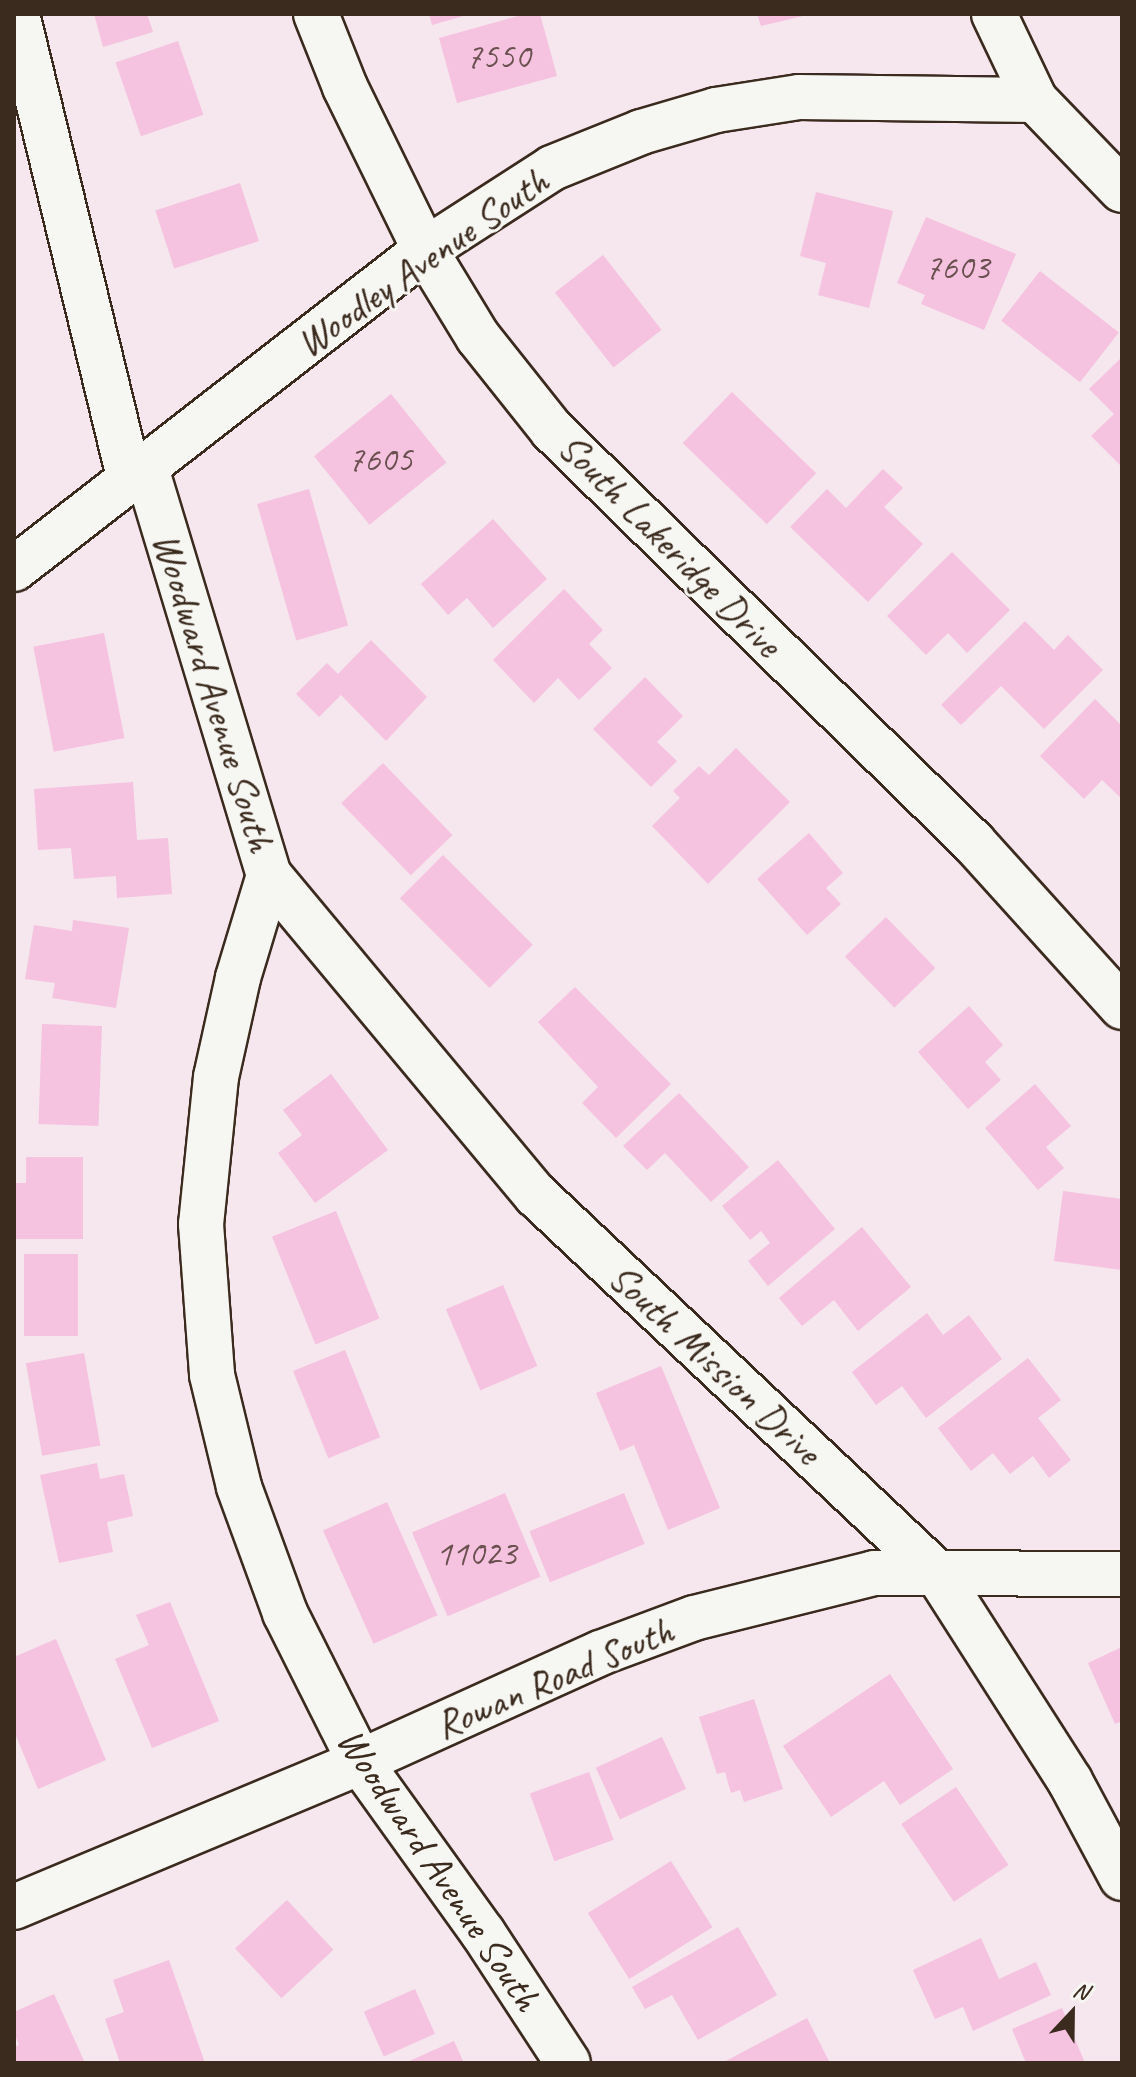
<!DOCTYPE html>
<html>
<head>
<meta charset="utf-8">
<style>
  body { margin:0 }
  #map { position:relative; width:1136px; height:2077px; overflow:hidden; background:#f6e6ed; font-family:Caveat,sans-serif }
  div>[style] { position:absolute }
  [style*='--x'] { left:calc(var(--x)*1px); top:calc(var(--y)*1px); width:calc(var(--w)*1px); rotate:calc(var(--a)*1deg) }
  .building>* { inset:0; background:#f5c2e0; transform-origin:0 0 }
  .roads { filter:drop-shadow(2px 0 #3b2a1e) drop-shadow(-2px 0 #3b2a1e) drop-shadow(0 2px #3b2a1e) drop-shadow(0 -2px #3b2a1e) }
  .minor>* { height:44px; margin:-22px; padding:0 22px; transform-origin:22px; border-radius:22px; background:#f6f6f2 }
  span { translate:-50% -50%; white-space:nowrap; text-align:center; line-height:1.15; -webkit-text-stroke:6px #f6f6f2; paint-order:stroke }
  .number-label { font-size:36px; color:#6a504e }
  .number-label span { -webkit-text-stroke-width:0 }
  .street-label { font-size:40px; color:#3b2a1e }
  .frame { position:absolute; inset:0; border:16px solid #3b2a1e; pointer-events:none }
  .north { position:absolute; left:1032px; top:1973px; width:80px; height:80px; -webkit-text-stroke:6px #f6f6f2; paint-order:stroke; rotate:22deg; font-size:22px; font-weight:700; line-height:32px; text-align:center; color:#3b2a1e }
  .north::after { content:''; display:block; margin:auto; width:28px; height:36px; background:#3b2a1e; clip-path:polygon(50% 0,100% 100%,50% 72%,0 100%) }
</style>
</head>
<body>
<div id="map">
  <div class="building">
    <div style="clip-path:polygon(94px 14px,147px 14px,153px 32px,103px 47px)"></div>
    <div style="clip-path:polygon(429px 14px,467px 14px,467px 15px,432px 25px)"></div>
    <div style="clip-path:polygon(525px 14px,540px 14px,557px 76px,457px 103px,439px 38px)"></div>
    <div style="clip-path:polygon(757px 14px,807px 14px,807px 15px,761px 26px)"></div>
    <div style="left:178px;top:41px;width:78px;height:66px;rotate:71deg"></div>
    <div style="left:240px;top:183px;width:61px;height:89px;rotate:72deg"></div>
    <div style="clip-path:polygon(816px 192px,893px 211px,869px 308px,818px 295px,826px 263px,800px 256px)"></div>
    <div style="clip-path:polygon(926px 217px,1016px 254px,984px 330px,921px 304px,925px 295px,897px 283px)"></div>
    <div style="left:603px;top:255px;width:95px;height:61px;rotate:52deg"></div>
    <div style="left:1040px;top:271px;width:100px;height:63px;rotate:38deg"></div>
    <div style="clip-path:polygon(1122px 357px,1122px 467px,1091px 436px,1114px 414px,1089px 389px)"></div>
    <div style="left:732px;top:392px;width:117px;height:71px;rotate:44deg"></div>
    <div style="left:391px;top:394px;width:88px;height:99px;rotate:51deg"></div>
    <div style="clip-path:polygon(883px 469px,903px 488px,884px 507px,923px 544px,868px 602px,790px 527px,827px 489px,846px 508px)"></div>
    <div style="left:309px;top:489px;width:142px;height:54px;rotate:74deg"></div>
    <div style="clip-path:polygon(493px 519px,547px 579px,493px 628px,467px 598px,448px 615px,421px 584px)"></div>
    <div style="clip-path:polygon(952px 552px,1010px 610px,967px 653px,948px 633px,926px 655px,887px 616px)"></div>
    <div style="clip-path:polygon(564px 589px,603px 630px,589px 644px,612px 668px,579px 700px,558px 678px,534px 703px,493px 660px)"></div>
    <div style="clip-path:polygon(1025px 621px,1054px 650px,1068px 635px,1103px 670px,1044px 729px,1001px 686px,961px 725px,941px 705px)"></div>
    <div style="left:104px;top:633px;width:107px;height:72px;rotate:79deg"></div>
    <div style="clip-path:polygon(371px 640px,427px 697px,386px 741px,341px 695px,319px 717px,296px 694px,327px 663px,338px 674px)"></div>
    <div style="clip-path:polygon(645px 677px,683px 716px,657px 742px,677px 761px,651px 787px,593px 729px)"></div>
    <div style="clip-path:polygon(1095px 699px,1122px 726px,1122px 799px,1102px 780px,1084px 799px,1040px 756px)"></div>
    <div style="clip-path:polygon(736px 748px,790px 802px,708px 884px,652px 826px,680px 798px,673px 791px,699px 766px,709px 775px)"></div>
    <div style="left:383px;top:763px;width:100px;height:58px;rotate:46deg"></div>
    <div style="clip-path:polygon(133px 782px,137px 840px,168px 838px,172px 894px,117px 898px,116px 876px,74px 879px,71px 848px,38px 850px,34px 789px)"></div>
    <div style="clip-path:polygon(809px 833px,843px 873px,826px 888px,841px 904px,807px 935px,757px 879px)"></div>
    <div style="left:443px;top:855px;width:127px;height:61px;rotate:45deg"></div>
    <div style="left:886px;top:917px;width:71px;height:57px;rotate:46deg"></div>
    <div style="clip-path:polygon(73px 920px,129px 928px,116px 1008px,52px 998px,55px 983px,25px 979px,34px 925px,72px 931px)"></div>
    <div style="clip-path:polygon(575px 987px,671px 1084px,616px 1138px,582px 1103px,598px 1087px,538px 1022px)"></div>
    <div style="clip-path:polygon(969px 1006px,1003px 1045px,985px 1062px,1001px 1080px,968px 1109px,918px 1052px)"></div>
    <div style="left:42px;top:1024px;width:60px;height:100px;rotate:2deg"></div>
    <div style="clip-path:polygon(331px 1074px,388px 1150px,315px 1203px,278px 1153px,302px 1135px,283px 1110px)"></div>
    <div style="clip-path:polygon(1035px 1084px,1071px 1126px,1046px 1147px,1064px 1168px,1038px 1190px,985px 1128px)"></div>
    <div style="clip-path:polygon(679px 1093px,749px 1167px,711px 1202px,665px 1153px,647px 1170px,623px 1146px)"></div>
    <div style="clip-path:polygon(26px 1157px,83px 1157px,83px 1239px,14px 1239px,14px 1183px,26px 1183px)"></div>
    <div style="clip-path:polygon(778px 1160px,835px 1229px,768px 1286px,748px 1261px,770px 1243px,761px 1231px,750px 1240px,722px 1206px)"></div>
    <div style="clip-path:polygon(1063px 1191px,1122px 1199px,1122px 1270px,1054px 1261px)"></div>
    <div style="left:336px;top:1211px;width:116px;height:69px;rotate:68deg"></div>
    <div style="clip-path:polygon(862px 1227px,911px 1287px,858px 1331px,834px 1300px,802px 1326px,779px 1298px)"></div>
    <div style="left:78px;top:1254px;width:82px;height:54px;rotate:90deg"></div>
    <div style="left:503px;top:1285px;width:88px;height:62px;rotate:67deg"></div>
    <div style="clip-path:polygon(927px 1313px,943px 1335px,969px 1315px,1002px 1359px,926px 1418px,902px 1386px,876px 1405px,852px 1372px)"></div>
    <div style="left:345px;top:1350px;width:94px;height:56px;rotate:68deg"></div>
    <div style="left:84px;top:1353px;width:94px;height:59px;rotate:80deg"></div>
    <div style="clip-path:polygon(1028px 1358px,1061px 1400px,1038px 1418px,1071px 1460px,1049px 1478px,1033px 1456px,1010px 1474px,993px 1453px,971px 1471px,938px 1428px)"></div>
    <div style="clip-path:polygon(661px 1366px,720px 1508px,668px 1530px,634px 1445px,620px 1451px,596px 1393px)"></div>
    <div style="clip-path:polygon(97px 1463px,100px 1479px,124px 1474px,133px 1516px,107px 1522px,113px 1552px,59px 1563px,40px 1475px)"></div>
    <div style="left:505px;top:1493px;width:91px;height:101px;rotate:67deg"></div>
    <div style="left:624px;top:1493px;width:55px;height:102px;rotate:68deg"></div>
    <div style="left:387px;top:1502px;width:124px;height:70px;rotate:66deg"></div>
    <div style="clip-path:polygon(170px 1602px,219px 1721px,152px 1748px,115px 1659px,149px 1645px,136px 1615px)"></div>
    <div style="clip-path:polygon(56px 1639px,106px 1760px,38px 1789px,14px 1731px,14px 1657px)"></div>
    <div style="clip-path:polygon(1122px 1647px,1122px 1721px,1115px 1724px,1088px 1663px)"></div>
    <div style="clip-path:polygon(890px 1674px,953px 1769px,900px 1805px,884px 1781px,831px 1817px,783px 1746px)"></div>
    <div style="clip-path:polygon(754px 1699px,783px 1789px,744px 1802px,740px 1790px,731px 1793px,725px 1772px,717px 1774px,699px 1717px)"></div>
    <div style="left:662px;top:1737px;width:57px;height:73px;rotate:65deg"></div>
    <div style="left:589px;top:1772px;width:72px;height:63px;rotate:70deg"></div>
    <div style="left:956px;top:1787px;width:94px;height:66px;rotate:56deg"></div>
    <div style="left:671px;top:1861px;width:78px;height:98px;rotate:58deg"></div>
    <div style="left:287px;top:1900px;width:68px;height:71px;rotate:47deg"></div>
    <div style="clip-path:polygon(738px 1927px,777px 1995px,698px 2040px,672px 1995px,645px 2009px,632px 1987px)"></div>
    <div style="clip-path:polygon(981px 1938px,999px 1979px,1036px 1962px,1051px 1995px,973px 2031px,963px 2007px,935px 2019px,913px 1970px)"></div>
    <div style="clip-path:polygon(169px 1960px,205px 2063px,120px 2063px,105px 2019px,124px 2012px,113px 1980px)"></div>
    <div style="left:415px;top:1989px;width:49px;height:56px;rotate:66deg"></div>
    <div style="clip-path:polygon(54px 1994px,85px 2063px,14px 2063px,14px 2047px,19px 2045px,14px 2033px,14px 2012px)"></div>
    <div style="clip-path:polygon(1062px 2008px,1085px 2063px,1026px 2063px,1012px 2029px)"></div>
    <div style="clip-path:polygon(807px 2018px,830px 2063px,722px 2063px)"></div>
    <div style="clip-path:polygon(454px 2041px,464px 2063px,405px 2063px)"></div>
  </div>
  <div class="roads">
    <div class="minor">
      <div style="--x:17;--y:14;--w:480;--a:76.4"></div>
      <div style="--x:316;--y:14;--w:79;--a:68.3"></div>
      <div style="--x:345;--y:87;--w:182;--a:63.9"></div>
      <div style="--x:425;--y:250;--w:102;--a:58.7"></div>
      <div style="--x:478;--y:337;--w:119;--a:51.5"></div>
      <div style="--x:552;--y:430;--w:590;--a:44.38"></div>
      <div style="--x:974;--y:843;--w:221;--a:47.9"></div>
      <div style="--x:994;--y:14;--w:95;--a:64.5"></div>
      <div style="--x:1035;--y:100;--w:125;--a:46"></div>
      <div style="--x:146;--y:468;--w:425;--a:73.2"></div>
      <div style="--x:269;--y:875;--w:108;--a:106.8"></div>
      <div style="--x:238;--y:978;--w:101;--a:102.5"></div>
      <div style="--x:216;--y:1077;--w:148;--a:95.8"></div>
      <div style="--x:201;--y:1224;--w:151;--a:85.8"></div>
      <div style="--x:212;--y:1375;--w:115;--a:76.4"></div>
      <div style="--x:239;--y:1487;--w:134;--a:69.9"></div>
      <div style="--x:285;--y:1613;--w:167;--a:63.3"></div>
      <div style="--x:360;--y:1762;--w:211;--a:54.3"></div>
      <div style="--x:483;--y:1933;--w:155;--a:56.8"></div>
      <div style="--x:14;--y:569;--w:520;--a:-37.82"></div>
      <div style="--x:425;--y:250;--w:151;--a:-32.8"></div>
      <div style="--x:552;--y:168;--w:96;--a:-22"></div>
      <div style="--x:641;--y:132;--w:78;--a:-16.3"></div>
      <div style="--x:716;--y:110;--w:84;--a:-8.9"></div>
      <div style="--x:799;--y:97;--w:236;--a:0.7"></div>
      <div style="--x:269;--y:875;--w:417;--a:50.2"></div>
      <div style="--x:536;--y:1195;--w:551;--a:43.31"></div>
      <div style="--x:937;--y:1573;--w:247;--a:57.4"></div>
      <div style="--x:1070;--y:1781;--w:110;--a:61.8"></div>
      <div style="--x:14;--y:1907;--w:375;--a:-22.7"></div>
      <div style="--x:360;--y:1762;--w:264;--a:-24.4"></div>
      <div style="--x:600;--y:1653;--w:100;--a:-20.4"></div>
      <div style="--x:694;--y:1618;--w:186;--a:-14"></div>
      <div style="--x:874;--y:1573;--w:248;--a:0.2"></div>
    </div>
  </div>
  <div class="number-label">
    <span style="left:498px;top:57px">7550</span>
    <span style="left:957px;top:268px">7603</span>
    <span style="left:380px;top:460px">7605</span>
    <span style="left:476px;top:1554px">11023</span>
  </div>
  <div class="street-label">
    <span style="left:422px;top:262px;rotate:-35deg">Woodley Avenue South</span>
    <span style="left:670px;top:545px;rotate:45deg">South Lakeridge Drive</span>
    <span style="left:214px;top:692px;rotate:73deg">Woodward Avenue South</span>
    <span style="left:715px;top:1364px;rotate:43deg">South Mission Drive</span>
    <span style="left:554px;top:1678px;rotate:-23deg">Rowan Road South</span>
    <span style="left:439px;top:1869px;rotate:56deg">Woodward Avenue South</span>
  </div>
  <div class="frame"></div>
  <div class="north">N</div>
</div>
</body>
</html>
